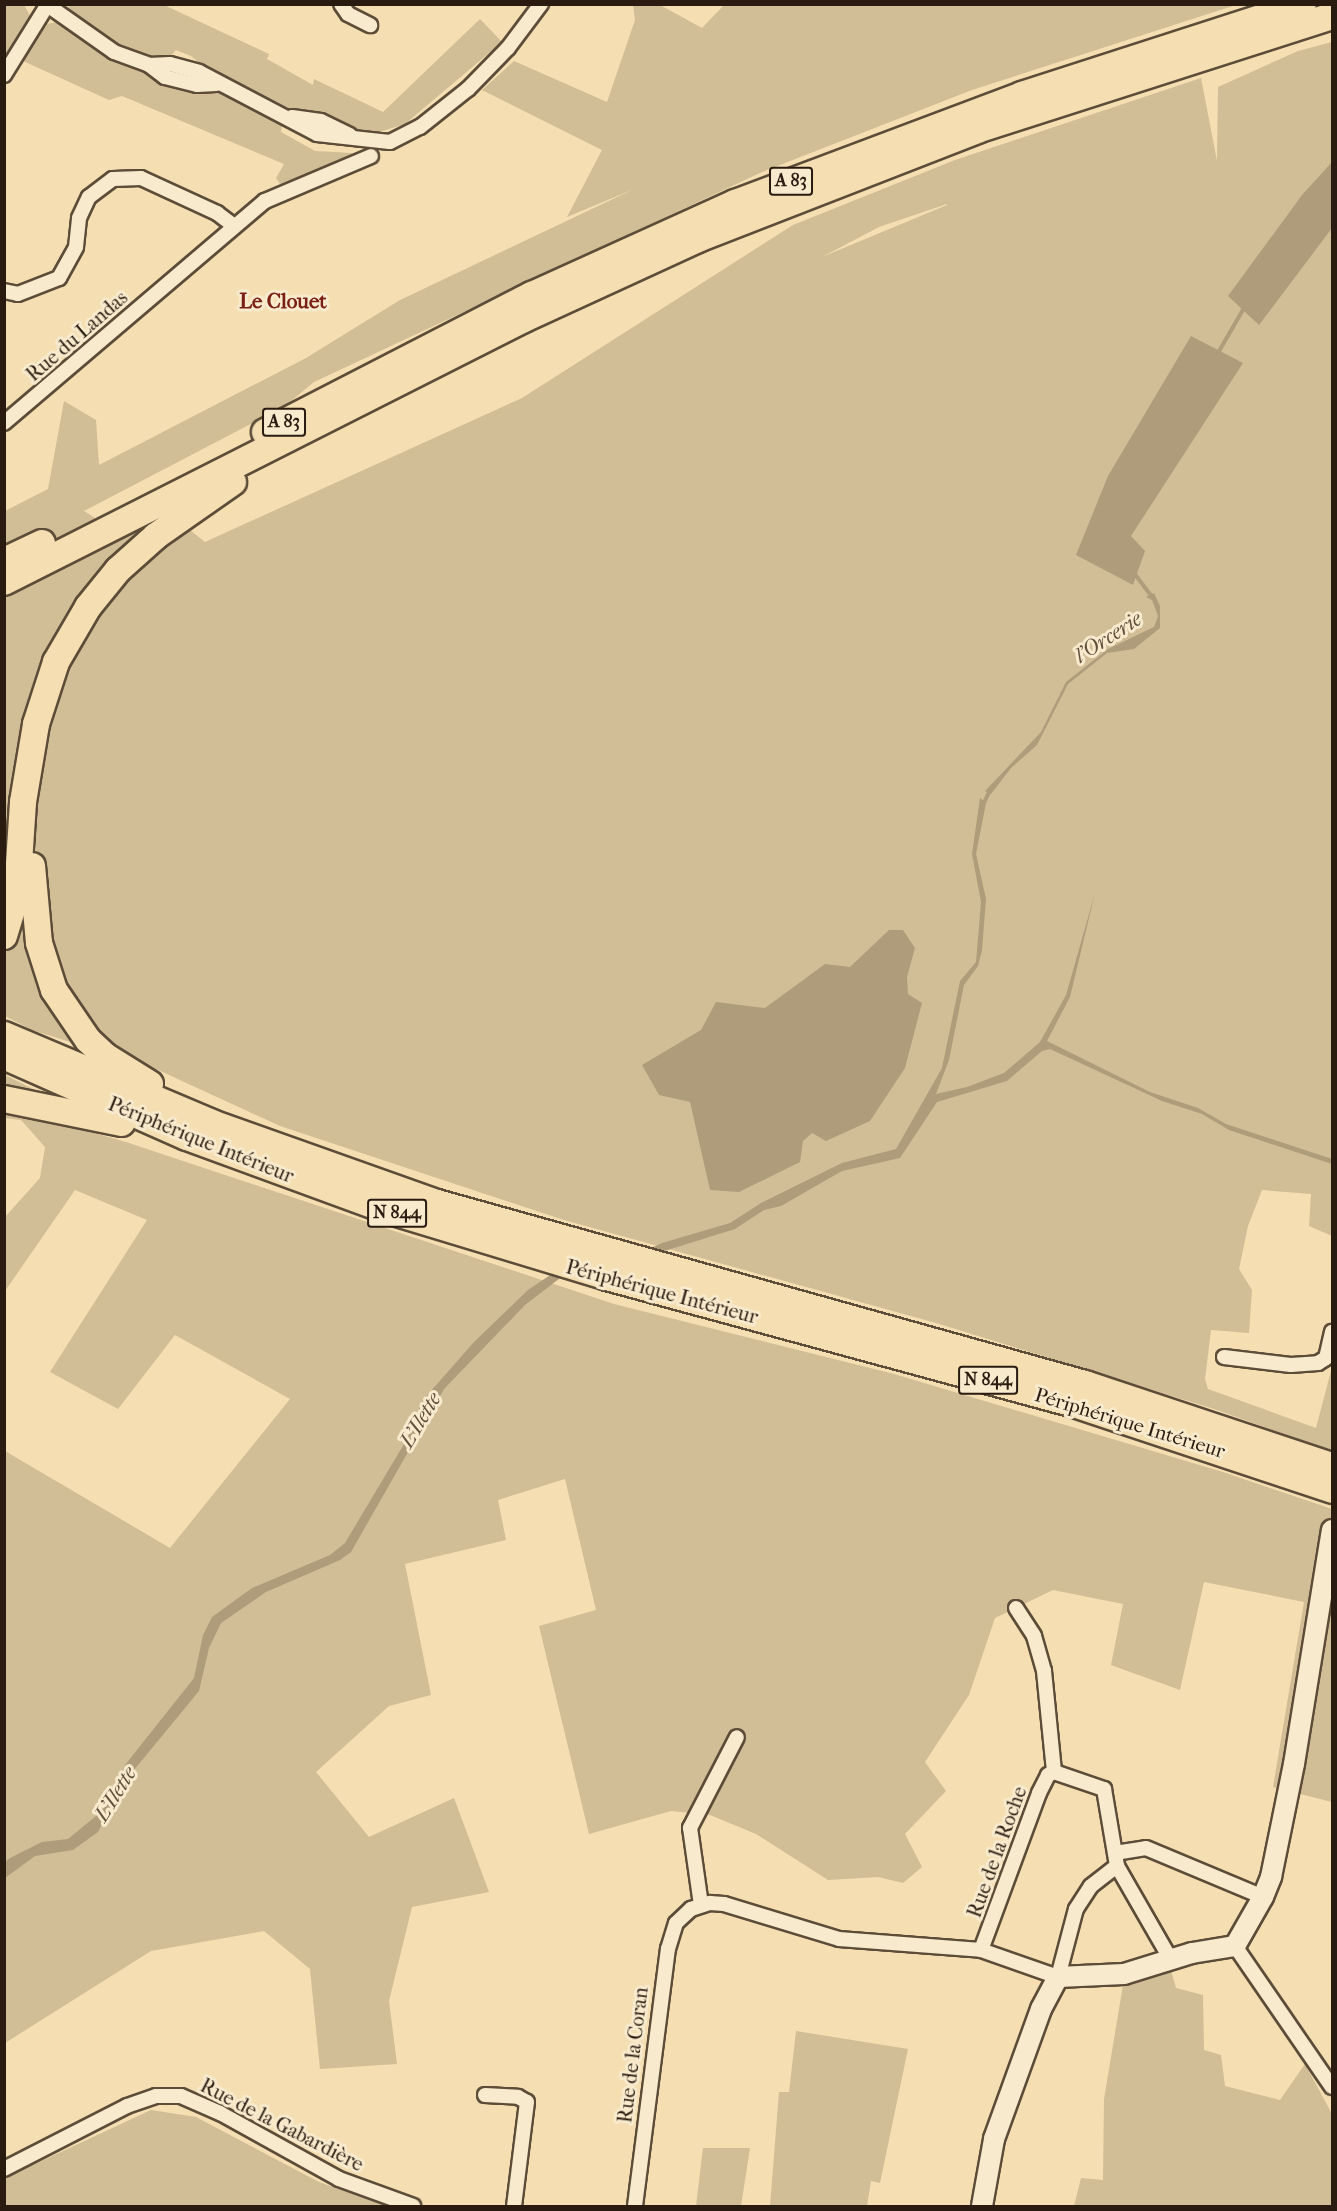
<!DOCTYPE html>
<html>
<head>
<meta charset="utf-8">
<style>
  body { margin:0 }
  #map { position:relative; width:1337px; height:2211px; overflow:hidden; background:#f4deb2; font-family:"IM FELL French Canon",serif }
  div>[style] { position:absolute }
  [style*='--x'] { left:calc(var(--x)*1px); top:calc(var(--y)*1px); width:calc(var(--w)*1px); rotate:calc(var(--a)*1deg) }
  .green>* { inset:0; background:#d1bd96 }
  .water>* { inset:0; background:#af9c7b }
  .stream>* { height:4px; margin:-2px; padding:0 2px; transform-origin:2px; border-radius:2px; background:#af9c7b }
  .roads { filter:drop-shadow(2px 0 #5c4c38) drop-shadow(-2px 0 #5c4c38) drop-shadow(0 2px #5c4c38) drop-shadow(0 -2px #5c4c38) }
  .street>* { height:14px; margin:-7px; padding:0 7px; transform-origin:7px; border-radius:7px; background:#f8eacd }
  .secondary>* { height:20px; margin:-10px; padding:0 10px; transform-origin:10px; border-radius:10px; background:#f8eacd }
  .highway>* { height:26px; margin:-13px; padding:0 13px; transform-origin:13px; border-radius:13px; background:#f4deb2 }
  span { translate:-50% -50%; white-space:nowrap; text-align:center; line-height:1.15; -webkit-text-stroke:6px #f8eacd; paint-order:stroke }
  .shield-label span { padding:2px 4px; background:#f8eacd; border:2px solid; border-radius:4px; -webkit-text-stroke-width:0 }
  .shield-label { font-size:18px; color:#291b10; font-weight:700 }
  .street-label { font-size:20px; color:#291b10 }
  .neighbourhood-label { font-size:21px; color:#7a1f14; font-weight:700 }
  .water-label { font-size:21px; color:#5f4f3b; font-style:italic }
  .frame { position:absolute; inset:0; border:6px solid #291b10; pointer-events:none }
</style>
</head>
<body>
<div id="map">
  <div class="green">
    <div style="clip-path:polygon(evenodd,725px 4px,1236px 5px,972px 90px,762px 172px,314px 382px,285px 406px,84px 511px,125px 537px,166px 511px,205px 542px,522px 398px,793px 225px,955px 160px,1201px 78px,1217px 161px,1218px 87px,1298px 51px,1332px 42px,1332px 1236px,1309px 1226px,1311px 1194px,1262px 1190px,1248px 1226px,1239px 1269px,1252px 1290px,1249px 1333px,1211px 1330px,1205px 1379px,1208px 1389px,1316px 1428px,1332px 1367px,1332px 1451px,1214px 1409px,936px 1323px,564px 1220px,280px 1126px,156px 1069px,32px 1030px,5px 1016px,5px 511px,48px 489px,64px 401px,96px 420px,99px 465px,306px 358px,400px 300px,634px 189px,567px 217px,602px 150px,482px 90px,514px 61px,607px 102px,635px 20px,633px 5px,660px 5px,702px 28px,725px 4px,947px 204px,947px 205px,822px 257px,879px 227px,947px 204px)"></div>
    <div style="clip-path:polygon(5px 5px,24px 5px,32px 19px,10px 55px,5px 53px)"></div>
    <div style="clip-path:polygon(67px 5px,164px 5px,269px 54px,267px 59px,313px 85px,314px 79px,383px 112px,480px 19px,502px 42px,405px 124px,379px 132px,356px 132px,263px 99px,215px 76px,191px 56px,176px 50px,167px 60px,138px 56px,107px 41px,80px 21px)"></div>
    <div style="clip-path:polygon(57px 22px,196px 89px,216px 91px,282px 124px,281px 132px,315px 151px,352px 153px,352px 157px,280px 184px,276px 178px,284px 164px,122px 96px,109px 100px,23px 61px,47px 24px)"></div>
    <div style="clip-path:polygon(5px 1075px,55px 1100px,5px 1091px)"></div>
    <div style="clip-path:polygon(5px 1108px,126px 1142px,614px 1304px,894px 1374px,1223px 1472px,1332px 1509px,1332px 1802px,1273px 1787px,1304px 1602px,1204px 1582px,1180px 1690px,1111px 1665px,1123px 1604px,1053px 1590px,995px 1618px,969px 1695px,925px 1762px,946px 1791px,905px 1834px,922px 1867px,903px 1883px,878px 1877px,828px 1880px,756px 1834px,710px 1815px,671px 1811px,589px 1834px,539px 1626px,596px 1610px,565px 1479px,498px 1500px,506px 1540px,405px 1564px,431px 1695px,389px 1706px,316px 1772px,369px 1837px,454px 1798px,489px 1892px,412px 1907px,389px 2001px,397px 2064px,320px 2069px,310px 1969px,264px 1931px,151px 1951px,5px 2043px,5px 1451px,170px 1548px,290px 1399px,175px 1335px,118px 1409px,50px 1372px,147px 1220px,75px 1190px,5px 1291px,5px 1217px,40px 1178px,45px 1147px,21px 1120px,5px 1118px)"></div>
    <div style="clip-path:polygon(1171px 1970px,1176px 1988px,1203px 1995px,1204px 2050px,1221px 2055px,1225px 2086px,1280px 2100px,1305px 2064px,1332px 2114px,1332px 2206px,1074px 2206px,1081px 2178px,1103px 2180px,1104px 2099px,1123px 1985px)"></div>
    <div style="clip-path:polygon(796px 2031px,908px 2049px,880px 2183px,871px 2181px,867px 2206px,770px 2206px,779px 2092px,789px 2092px)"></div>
    <div style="clip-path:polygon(151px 2110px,196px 2117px,319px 2182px,386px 2206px,5px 2206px,5px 2178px)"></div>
    <div style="clip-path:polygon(703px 2148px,750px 2148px,741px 2206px,696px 2206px)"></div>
  </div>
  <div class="water">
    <div style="clip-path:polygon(1332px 162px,1332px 228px,1259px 325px,1228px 296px,1302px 195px)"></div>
    <div style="clip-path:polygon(1191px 336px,1243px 363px,1131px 536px,1145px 551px,1133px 585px,1076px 555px,1108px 476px)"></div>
    <div style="clip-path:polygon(1154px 593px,1160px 606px,1160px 628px,1134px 649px,1107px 653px,1068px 684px,1037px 745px,1011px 768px,991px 794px,985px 791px,1041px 732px,1066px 682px,1108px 649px,1154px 627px,1158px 616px,1152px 600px,1146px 597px)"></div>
    <div style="clip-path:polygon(980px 798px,986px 803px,976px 854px,986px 899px,982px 950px,978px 966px,964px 985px,949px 1060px,936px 1094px,967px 1087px,1004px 1073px,1040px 1042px,1066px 995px,1095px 893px,1070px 997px,1047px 1041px,1150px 1092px,1198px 1108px,1226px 1124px,1332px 1159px,1332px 1164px,1229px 1130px,1202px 1114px,1162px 1101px,1050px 1049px,1042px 1051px,1007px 1081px,937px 1102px,900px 1158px,842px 1171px,781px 1206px,764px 1210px,735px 1229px,658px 1253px,608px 1278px,568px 1272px,525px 1305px,444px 1389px,351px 1552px,340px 1560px,266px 1592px,221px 1623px,209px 1648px,199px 1691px,129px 1776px,98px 1832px,73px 1850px,35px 1856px,5px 1878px,5px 1862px,10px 1858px,42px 1842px,68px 1839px,102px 1811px,125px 1765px,194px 1678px,203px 1635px,212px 1617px,252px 1588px,330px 1555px,345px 1543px,407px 1439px,423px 1400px,474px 1342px,528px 1290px,568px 1263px,610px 1267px,662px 1243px,730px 1223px,761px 1203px,842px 1163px,896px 1149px,942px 1068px,960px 981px,976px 962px,981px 902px,972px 854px)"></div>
    <div style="clip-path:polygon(889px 930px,903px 930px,915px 948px,907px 977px,908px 994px,922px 1003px,905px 1068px,870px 1121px,826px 1141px,812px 1133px,803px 1141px,800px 1162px,739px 1192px,710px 1190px,690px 1102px,659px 1095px,642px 1065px,701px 1030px,716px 1002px,765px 1008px,825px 964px,850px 967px)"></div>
  </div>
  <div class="stream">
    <div style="--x:1218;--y:353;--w:52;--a:-60"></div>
    <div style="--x:1134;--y:573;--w:31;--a:53"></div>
    <div style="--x:983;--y:805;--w:17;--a:-65"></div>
  </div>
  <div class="roads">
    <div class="street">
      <div style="--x:46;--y:4;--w:83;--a:35.2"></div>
      <div style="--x:114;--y:52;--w:37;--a:20"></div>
      <div style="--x:149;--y:65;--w:20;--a:37"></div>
      <div style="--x:165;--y:77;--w:33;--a:14"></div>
      <div style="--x:197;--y:85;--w:19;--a:-3"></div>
      <div style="--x:341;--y:4;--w:12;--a:55"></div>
      <div style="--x:348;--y:14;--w:25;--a:27"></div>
      <div style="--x:149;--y:65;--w:21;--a:-3"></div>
      <div style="--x:170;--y:64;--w:30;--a:15"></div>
      <div style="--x:199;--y:72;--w:133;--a:27.7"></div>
      <div style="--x:317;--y:134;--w:73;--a:6.3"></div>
      <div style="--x:390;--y:142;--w:34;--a:-27"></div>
      <div style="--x:420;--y:127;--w:61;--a:-38.4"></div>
      <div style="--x:468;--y:89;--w:57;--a:-45.7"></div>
      <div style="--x:508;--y:48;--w:55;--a:-53.1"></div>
      <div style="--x:4;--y:75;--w:84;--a:-58.2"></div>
      <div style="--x:292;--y:117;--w:29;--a:8"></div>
      <div style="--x:321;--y:121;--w:32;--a:26"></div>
      <div style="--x:4;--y:291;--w:14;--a:12"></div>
      <div style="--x:18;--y:294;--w:44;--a:-21.3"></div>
      <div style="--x:59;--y:278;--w:35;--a:-61"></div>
      <div style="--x:76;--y:247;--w:29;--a:-84"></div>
      <div style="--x:79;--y:218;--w:23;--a:-65"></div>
      <div style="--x:89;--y:197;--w:30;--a:-37"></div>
      <div style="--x:113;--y:179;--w:28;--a:-2"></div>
      <div style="--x:141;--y:178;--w:84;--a:24.7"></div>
      <div style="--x:217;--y:213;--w:20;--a:37"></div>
      <div style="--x:4;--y:423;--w:343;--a:-40.4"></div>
      <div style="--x:265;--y:201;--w:115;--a:-23"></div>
      <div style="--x:1224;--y:1357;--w:67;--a:6.8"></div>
      <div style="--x:1291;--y:1365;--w:27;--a:-4"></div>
      <div style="--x:1318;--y:1363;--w:9;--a:-32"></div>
      <div style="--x:1326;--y:1358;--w:27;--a:-77"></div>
      <div style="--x:1016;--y:1608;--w:33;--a:57"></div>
      <div style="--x:1034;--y:1636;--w:36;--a:74"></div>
      <div style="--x:1044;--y:1671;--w:101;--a:84.3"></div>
      <div style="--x:1054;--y:1772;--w:53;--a:18.8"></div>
      <div style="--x:1104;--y:1789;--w:78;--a:80.4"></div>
      <div style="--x:1117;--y:1866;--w:108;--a:60.1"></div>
      <div style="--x:1115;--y:1853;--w:31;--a:-9"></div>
      <div style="--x:1146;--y:1848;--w:127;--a:22.7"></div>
      <div style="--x:701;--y:1905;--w:78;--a:-98.1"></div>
      <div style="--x:690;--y:1828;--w:102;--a:-62.7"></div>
      <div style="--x:1235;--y:1946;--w:171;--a:55.5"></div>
      <div style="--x:981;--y:1950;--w:167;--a:-69.7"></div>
      <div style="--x:1039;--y:1793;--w:20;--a:-63"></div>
      <div style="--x:1048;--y:1775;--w:7;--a:-27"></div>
      <div style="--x:485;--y:2095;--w:33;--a:3"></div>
      <div style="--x:518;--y:2097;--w:10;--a:29"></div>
      <div style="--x:527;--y:2102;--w:105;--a:97.1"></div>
      <div style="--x:4;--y:2169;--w:138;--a:-27.1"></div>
      <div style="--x:127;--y:2106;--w:31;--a:-19"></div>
      <div style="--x:156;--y:2096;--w:25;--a:0"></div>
      <div style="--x:181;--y:2096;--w:43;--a:23.6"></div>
      <div style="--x:220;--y:2113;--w:136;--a:29"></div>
      <div style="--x:339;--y:2179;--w:79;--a:20"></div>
      <div style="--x:635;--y:2206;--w:259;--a:-82.7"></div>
      <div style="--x:668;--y:1949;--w:27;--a:-73"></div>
      <div style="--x:676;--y:1923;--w:21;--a:-43"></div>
      <div style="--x:691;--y:1909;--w:20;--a:-18"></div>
      <div style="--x:710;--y:1903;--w:14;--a:4"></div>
      <div style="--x:724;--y:1904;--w:120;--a:16.9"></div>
      <div style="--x:839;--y:1939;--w:142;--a:4.4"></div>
      <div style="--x:981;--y:1950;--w:82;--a:19.3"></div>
      <div style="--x:1058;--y:1977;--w:70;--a:-75.2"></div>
      <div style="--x:1076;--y:1909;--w:27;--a:-57"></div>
      <div style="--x:1091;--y:1886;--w:33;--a:-38"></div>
    </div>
    <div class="secondary">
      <div style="--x:982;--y:2206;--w:68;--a:-79.8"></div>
      <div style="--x:994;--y:2139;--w:138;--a:-70.1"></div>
      <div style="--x:1041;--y:2009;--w:36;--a:-62"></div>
      <div style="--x:1058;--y:1977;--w:66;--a:-2.6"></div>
      <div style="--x:1124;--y:1974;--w:71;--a:-17.2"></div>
      <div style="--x:1192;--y:1953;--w:44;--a:-9.2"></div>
      <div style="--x:1235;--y:1946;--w:56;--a:-60.3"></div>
      <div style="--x:1263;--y:1897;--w:22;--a:-68"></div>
      <div style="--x:1271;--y:1877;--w:115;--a:-78.5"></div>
      <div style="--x:1294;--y:1764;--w:237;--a:-80.8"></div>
    </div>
    <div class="highway">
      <div style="--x:265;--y:432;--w:300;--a:-27.2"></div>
      <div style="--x:532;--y:295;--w:223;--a:-24.4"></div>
      <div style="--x:735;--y:203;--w:307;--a:-20.6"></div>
      <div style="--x:1022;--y:95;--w:295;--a:-17.9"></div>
      <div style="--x:4;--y:561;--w:42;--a:-25.3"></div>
      <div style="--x:4;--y:582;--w:583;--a:-26.83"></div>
      <div style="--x:524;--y:319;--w:192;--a:-24.7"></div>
      <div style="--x:698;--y:239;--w:300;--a:-21.3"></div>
      <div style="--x:977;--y:130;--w:373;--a:-17.8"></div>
      <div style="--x:32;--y:866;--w:77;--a:84.8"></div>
      <div style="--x:39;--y:943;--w:49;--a:72.3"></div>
      <div style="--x:54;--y:990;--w:60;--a:55.8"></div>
      <div style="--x:88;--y:1040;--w:23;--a:43"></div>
      <div style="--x:105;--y:1056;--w:53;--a:31.9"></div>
      <div style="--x:4;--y:936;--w:45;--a:-73.2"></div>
      <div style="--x:17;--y:893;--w:91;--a:-86.2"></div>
      <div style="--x:23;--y:802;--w:79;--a:-80.5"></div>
      <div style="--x:36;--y:724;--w:65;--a:-72.1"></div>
      <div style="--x:56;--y:662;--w:64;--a:-59.8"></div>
      <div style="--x:88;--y:607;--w:48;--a:-51"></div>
      <div style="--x:118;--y:570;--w:51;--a:-41.8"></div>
      <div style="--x:156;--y:536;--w:94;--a:-35"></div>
      <div style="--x:4;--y:1035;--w:226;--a:22.9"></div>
      <div style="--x:212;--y:1123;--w:239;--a:19.6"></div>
      <div style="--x:437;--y:1203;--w:673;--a:15.61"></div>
      <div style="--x:1085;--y:1384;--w:260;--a:18.4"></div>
      <div style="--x:4;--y:1056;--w:200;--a:23.9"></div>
      <div style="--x:187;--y:1137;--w:213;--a:20.1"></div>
      <div style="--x:387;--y:1210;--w:230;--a:16.9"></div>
      <div style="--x:607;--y:1277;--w:487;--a:15.2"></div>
      <div style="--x:1077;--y:1405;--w:269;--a:18.4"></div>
      <div style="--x:4;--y:1099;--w:120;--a:11.5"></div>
    </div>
  </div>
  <div class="shield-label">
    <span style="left:791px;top:181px">A 83</span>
    <span style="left:284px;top:422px">A 83</span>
    <span style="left:397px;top:1213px">N 844</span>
    <span style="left:988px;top:1380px">N 844</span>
  </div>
  <div class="street-label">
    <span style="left:77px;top:336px;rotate:-41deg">Rue du Landas</span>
    <span style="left:201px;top:1140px;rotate:22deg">Périphérique Intérieur</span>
    <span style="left:662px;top:1292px;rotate:15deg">Périphérique Intérieur</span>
    <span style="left:1130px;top:1423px;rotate:17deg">Périphérique Intérieur</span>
    <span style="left:997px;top:1852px;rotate:-70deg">Rue de la Roche</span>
    <span style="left:633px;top:2055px;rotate:-83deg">Rue de la Coran</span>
    <span style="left:282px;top:2125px;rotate:27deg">Rue de la Gabardière</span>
  </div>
  <div class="neighbourhood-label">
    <span style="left:283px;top:301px">Le Clouet</span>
  </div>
  <div class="water-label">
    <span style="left:1108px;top:637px;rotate:-33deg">l'Orcerie</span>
    <span style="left:420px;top:1420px;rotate:-59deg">L'Ilette</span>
    <span style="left:115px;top:1794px;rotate:-58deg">L'Ilette</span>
  </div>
  <div class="frame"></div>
</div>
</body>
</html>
